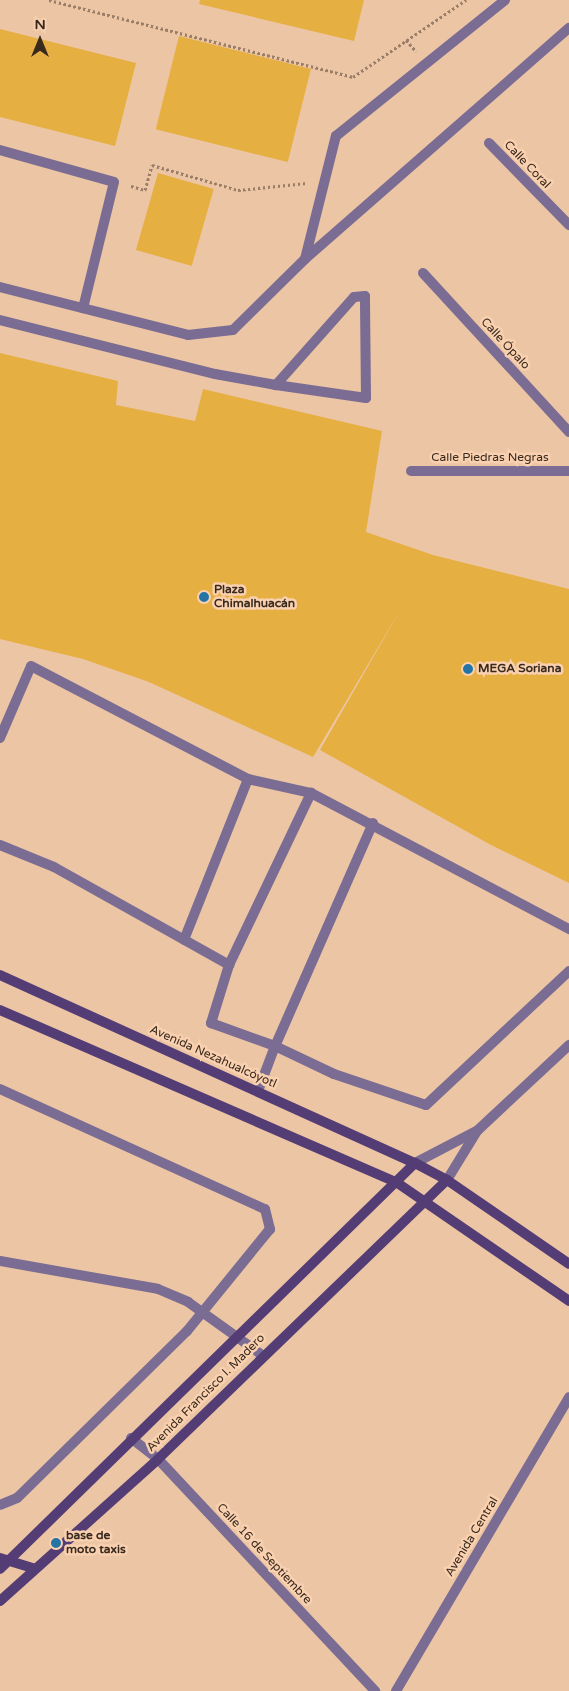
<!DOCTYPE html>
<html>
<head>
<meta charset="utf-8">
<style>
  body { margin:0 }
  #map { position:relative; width:569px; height:1691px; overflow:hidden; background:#ecc5a4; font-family:"Varela Round",sans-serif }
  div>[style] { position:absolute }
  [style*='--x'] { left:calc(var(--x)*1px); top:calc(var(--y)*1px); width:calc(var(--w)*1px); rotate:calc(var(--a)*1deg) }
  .building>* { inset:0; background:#e6af42; transform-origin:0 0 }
  .path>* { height:3px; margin-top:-1.5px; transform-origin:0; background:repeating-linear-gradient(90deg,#9b7e67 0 2.5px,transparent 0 5px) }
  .lane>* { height:10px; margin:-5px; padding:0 5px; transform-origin:5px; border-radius:5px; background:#7a6c93 }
  .street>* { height:10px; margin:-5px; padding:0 5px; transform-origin:5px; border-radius:5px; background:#7a6c93 }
  .secondary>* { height:10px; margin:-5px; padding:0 5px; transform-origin:5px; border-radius:5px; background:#543d75 }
  .dots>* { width:14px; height:14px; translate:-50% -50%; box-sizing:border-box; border:2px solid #fad1b0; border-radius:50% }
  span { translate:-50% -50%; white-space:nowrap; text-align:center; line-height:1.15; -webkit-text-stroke:5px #fad1b0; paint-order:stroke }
  .street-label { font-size:12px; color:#392a1d }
  .poi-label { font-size:12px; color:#392a1d; font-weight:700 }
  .left { translate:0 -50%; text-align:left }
  .north { position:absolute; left:15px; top:15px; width:50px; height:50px; -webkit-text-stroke:4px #fad1b0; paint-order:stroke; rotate:0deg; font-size:14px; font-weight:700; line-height:20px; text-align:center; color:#392a1d }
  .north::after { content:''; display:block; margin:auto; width:18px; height:22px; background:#392a1d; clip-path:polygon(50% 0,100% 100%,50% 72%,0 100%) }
</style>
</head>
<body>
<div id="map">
  <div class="building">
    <div style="clip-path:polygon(200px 0,364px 0,354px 41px,199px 4px)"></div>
    <div style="clip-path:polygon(0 29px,136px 63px,115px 146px,0 117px)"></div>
    <div style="left:179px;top:36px;width:136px;height:96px;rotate:14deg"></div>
    <div style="left:158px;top:173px;width:58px;height:80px;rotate:16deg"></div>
    <div style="clip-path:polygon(0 353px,118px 381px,116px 405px,195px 421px,203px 389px,382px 431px,366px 532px,433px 555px,569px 589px,569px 883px,491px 845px,320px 750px,402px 607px,313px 757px,149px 682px,83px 659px,0 639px)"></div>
  </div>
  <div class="path">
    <div style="--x:49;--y:0;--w:314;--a:14.2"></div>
    <div style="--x:353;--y:77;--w:137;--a:-34.3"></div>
    <div style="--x:406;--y:40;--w:15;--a:48"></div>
    <div style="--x:131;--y:186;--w:15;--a:16"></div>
    <div style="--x:145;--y:190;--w:26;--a:-74"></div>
    <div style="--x:152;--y:165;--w:90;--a:16.2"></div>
    <div style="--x:238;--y:190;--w:69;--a:-5.8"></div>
  </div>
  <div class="lane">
    <div style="--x:0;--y:150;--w:118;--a:15.7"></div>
    <div style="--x:114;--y:182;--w:130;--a:103.8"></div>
    <div style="--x:305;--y:259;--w:127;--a:-75.9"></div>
    <div style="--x:336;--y:136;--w:217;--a:-38.8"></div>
    <div style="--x:0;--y:287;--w:194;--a:14.3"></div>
    <div style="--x:188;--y:335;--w:45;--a:-6.3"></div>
    <div style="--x:233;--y:330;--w:101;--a:-44.6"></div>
    <div style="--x:305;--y:259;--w:351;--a:-41.2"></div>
    <div style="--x:0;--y:320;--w:222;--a:14.1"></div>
    <div style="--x:215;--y:374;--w:62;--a:10.2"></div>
    <div style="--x:276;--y:385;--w:91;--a:8.2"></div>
    <div style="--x:366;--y:398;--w:102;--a:-90.6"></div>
    <div style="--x:365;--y:296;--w:11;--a:175"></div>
    <div style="--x:354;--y:297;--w:118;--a:131.6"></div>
    <div style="--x:0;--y:738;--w:78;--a:-66.7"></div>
    <div style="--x:31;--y:666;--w:245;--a:27.5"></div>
    <div style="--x:248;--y:779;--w:173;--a:111.7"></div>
    <div style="--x:248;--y:779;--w:65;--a:12.5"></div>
    <div style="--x:373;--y:823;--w:244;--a:113.7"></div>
    <div style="--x:275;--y:1046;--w:65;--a:25.4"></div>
    <div style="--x:334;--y:1074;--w:97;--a:18.6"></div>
    <div style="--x:426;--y:1105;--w:196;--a:-43.1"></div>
    <div style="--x:0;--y:845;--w:58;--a:22.2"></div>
    <div style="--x:54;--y:867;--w:201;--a:29.2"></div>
    <div style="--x:229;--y:965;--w:61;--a:107.2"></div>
    <div style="--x:211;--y:1023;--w:68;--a:19.8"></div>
    <div style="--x:275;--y:1046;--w:48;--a:110.7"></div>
    <div style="--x:229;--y:965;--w:191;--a:-64.5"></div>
    <div style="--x:311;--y:793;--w:292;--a:27.8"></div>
    <div style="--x:0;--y:1089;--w:291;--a:24.4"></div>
    <div style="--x:265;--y:1209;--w:21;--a:76"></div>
    <div style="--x:270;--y:1229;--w:132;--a:129.1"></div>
    <div style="--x:187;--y:1331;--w:238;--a:135.5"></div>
    <div style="--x:17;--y:1498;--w:18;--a:158"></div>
    <div style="--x:0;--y:1261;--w:160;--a:10"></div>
    <div style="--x:158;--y:1289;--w:33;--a:23"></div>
    <div style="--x:188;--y:1302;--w:91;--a:35.6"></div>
  </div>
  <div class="street">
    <div style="--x:489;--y:143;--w:115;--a:45.7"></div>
    <div style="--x:423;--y:273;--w:216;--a:47.4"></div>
    <div style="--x:411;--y:471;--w:158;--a:0"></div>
    <div style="--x:415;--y:1163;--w:71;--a:-27.6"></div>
    <div style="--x:478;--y:1130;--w:125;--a:-43"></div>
    <div style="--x:447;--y:1180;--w:57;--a:-58.5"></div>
    <div style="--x:131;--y:1438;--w:34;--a:38"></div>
    <div style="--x:158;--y:1459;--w:318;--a:46.9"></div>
    <div style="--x:396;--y:1691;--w:341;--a:-59.5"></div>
  </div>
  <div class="secondary">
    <div style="--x:0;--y:975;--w:456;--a:24.4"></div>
    <div style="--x:415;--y:1163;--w:36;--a:28"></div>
    <div style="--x:447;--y:1180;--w:148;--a:34.5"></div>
    <div style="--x:0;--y:1010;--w:432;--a:23.5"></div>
    <div style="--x:396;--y:1182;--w:210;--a:34.5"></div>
    <div style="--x:0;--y:1558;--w:34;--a:17"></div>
    <div style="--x:0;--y:1569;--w:581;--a:-44.37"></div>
    <div style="--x:0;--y:1601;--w:212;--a:-41.9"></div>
    <div style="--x:158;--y:1459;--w:402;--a:-44"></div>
  </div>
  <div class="dots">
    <div style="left:204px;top:597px;background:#2574a6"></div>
    <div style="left:468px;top:669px;background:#2574a6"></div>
    <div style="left:56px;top:1543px;background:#2574a6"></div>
  </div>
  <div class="street-label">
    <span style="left:527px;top:165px;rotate:46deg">Calle Coral</span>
    <span style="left:505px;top:344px;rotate:47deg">Calle Ópalo</span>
    <span style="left:490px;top:458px">Calle Piedras Negras</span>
    <span style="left:213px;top:1057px;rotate:24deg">Avenida Nezahualcóyotl</span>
    <span style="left:206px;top:1393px;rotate:-45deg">Avenida Francisco I. Madero</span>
    <span style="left:472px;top:1537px;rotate:-59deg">Avenida Central</span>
    <span style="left:264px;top:1554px;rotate:47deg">Calle 16 de Septiembre</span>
  </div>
  <div class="poi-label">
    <span class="left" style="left:214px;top:597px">Plaza<br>Chimalhuacán</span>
    <span class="left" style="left:478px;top:669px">MEGA Soriana</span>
    <span class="left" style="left:66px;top:1543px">base de<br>moto taxis</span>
  </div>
  <div class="north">N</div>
</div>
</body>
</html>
